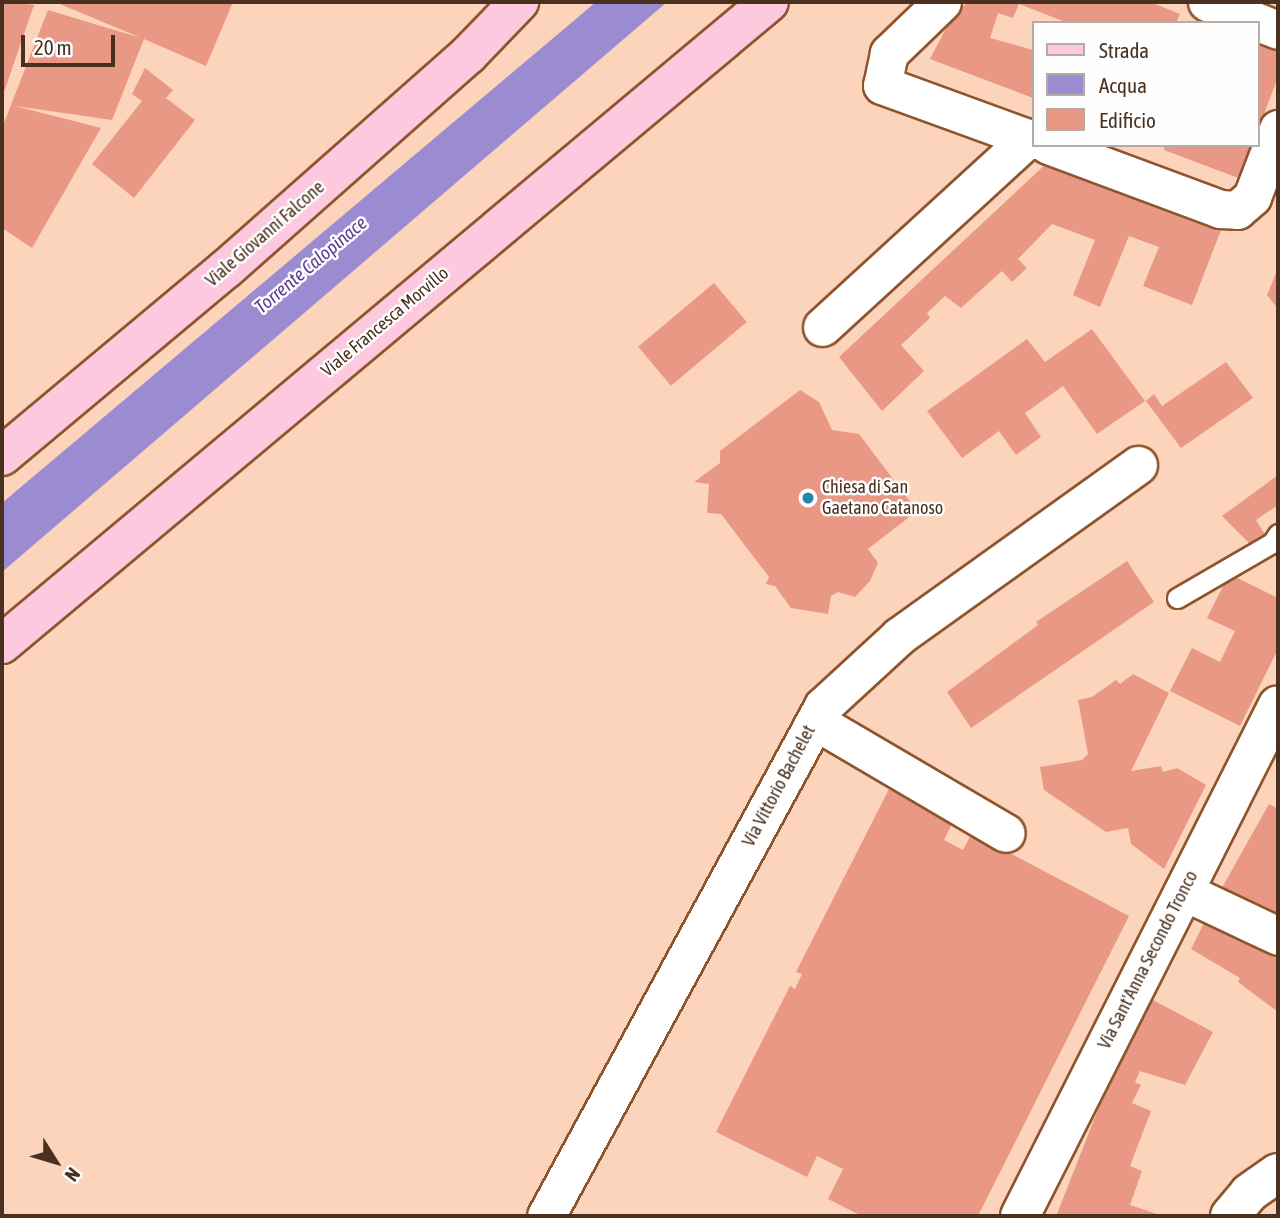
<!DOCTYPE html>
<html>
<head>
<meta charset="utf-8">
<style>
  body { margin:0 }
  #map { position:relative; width:1280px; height:1218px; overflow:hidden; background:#fcd4bb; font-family:"Asap Condensed",sans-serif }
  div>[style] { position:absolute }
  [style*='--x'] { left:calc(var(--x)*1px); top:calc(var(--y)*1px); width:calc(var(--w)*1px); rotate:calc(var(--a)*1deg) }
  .water>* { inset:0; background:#9b8bd1 }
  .building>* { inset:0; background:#e99885; transform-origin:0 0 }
  .roads { filter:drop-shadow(2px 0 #8e552d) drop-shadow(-2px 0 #8e552d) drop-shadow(0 2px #8e552d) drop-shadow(0 -2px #8e552d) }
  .service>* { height:19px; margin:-9.5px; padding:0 9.5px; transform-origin:9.5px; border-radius:9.5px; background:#fff }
  .minor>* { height:37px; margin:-18.5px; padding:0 18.5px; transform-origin:18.5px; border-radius:18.5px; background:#fff }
  .tertiary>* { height:38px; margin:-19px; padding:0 19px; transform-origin:19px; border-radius:19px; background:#fff }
  .primary>* { height:38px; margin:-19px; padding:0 19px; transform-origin:19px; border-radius:19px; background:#fcc9de }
  .dots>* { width:19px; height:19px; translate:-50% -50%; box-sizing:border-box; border:4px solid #fefefe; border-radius:50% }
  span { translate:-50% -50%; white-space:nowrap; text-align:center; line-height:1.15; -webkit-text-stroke:5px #fefefe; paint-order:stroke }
  .street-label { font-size:18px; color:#49301f }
  .poi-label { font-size:18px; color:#49301f }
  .left { translate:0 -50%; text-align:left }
  .water-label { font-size:19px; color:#573e92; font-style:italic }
  .frame { position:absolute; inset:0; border:4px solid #49301f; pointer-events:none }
  .legend { position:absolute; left:1032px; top:21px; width:228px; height:126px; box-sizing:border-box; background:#fefefe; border:2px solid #b6aca5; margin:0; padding:9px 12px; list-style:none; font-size:21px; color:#49301f }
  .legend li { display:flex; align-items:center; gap:14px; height:35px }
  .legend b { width:35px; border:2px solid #b6aca5 }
  .north { position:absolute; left:21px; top:1127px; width:70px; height:70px; -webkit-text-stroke:5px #fefefe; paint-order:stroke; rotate:127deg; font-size:19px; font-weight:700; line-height:28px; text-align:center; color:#49301f }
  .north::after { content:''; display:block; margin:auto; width:24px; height:32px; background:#49301f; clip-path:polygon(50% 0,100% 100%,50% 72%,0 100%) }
  .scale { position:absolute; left:21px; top:35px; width:94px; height:32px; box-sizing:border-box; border:4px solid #49301f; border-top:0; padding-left:9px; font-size:21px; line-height:24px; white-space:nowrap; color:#49301f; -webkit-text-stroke:5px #fefefe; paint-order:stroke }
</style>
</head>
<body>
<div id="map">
  <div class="water">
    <div style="clip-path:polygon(596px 2px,667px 2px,2px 572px,2px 503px)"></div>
  </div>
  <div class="building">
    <div style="clip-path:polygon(2px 2px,34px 5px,2px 98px)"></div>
    <div style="clip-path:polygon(55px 2px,233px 2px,206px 66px,144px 39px,112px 120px,15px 106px,101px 128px,32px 248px,2px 228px,2px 128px,48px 10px,141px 38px)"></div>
    <div style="clip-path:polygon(968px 2px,1150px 2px,1180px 14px,1176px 23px,1068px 23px,1019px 4px,1013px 18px,998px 13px,990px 38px,1033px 50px,1033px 98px,930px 59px,952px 17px)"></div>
    <div style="clip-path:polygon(1257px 42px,1278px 50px,1278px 77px,1257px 133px)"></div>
    <div style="clip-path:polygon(145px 68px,173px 90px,166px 98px,195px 120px,134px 198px,92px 164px,142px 101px,132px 94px)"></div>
    <div style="clip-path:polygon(1165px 145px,1253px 145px,1241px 179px,1164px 150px)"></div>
    <div style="clip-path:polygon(1048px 162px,1223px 225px,1192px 305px,1143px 286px,1159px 247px,1129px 236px,1100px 307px,1073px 295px,1095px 240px,1052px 224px,1018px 259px,1027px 268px,1012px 282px,1002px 271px,961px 308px,945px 296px,927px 313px,930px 318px,901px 345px,924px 371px,882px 411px,839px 357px)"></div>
    <div style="clip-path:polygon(1278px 268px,1278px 309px,1267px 295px)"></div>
    <div style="left:714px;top:283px;width:51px;height:99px;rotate:50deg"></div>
    <div style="clip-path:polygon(1092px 329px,1145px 401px,1097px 434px,1063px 386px,1025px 413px,1041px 437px,1016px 455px,999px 431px,962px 458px,927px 411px,1027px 339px,1045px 362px)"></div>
    <div style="clip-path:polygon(1226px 362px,1253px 398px,1181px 448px,1146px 401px,1154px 394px,1162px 406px)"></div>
    <div style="clip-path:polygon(800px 390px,819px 402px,832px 430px,859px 434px,917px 511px,868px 549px,878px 563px,870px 581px,855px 597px,838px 592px,831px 596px,828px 614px,791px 608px,775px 586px,766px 584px,769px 577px,721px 514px,707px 513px,709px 484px,694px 482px,720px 463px,720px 451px)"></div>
    <div style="clip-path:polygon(1278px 475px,1278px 505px,1256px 520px,1267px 538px,1252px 546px,1222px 516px)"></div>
    <div style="clip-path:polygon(1127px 561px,1154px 602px,971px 728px,947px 692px,1038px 625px,1036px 622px)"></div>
    <div style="clip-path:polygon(1229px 574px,1278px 598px,1278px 649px,1240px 726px,1170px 691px,1192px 648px,1220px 662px,1235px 631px,1207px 618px)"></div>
    <div style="clip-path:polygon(1133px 674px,1169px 693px,1131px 771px,1161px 766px,1163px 772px,1177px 768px,1206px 785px,1164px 869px,1131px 844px,1128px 828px,1106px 832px,1044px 790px,1040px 767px,1082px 760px,1088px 754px,1078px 700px,1092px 697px,1116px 680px,1120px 684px)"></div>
    <div style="clip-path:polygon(889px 789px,953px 822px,944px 840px,963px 850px,972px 833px,1129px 916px,978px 1216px,862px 1216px,828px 1199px,843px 1169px,817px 1156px,807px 1177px,716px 1132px,790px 986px,795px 989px,802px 974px,796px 972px)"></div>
    <div style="clip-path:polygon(1269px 804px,1278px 809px,1278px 919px,1219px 893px)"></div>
    <div style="clip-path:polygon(1206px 919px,1278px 957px,1278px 1012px,1238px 982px,1240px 978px,1191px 949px)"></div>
    <div style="clip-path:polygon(1153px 1000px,1213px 1032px,1185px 1085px,1140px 1071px,1135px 1082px,1141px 1085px,1132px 1103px,1151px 1111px,1130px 1166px,1142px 1171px,1130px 1205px,1163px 1216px,1057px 1214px,1104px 1094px)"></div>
  </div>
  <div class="roads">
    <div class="service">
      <div style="--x:1177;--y:598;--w:110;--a:-30.1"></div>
      <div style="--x:1272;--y:543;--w:11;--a:-56"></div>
    </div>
    <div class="minor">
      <div style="--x:942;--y:2;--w:74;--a:136.1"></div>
      <div style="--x:889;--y:53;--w:33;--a:102"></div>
      <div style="--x:882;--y:85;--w:161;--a:20"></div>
      <div style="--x:1207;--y:2;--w:76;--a:21.5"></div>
      <div style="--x:1048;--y:145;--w:184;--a:20.4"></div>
      <div style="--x:1220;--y:209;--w:17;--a:3"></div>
      <div style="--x:1237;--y:210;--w:20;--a:-41"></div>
      <div style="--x:1252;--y:197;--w:73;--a:-69.1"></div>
      <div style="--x:822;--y:327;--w:280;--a:-42.5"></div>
      <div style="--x:815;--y:721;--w:221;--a:30.4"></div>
      <div style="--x:1183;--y:891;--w:105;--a:25.3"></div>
      <div style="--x:546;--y:1216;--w:580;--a:-61.49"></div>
      <div style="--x:823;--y:706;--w:103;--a:-42.6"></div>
      <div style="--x:899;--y:636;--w:294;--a:-35.6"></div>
    </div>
    <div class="tertiary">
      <div style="--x:1020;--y:1216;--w:572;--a:-63.21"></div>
      <div style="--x:1230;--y:1216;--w:30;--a:-50"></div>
      <div style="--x:1249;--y:1193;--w:35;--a:-35"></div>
    </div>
    <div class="primary">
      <div style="--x:2;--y:456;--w:292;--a:-39.9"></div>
      <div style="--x:226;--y:269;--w:323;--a:-41.5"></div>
      <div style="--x:468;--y:55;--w:74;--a:-46.1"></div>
      <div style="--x:2;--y:644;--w:1000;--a:-39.93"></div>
    </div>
  </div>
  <div class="dots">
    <div style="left:808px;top:498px;background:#2584b0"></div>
  </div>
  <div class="street-label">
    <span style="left:265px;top:234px;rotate:-41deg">Viale Giovanni Falcone</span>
    <span style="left:385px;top:322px;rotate:-40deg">Viale Francesca Morvillo</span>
    <span style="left:779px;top:786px;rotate:-62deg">Via Vittorio Bachelet</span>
    <span style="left:1148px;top:960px;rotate:-63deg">Via Sant'Anna Secondo Tronco</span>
  </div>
  <div class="poi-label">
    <span class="left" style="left:822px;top:498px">Chiesa di San<br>Gaetano Catanoso</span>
  </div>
  <div class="water-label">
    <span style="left:311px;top:265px;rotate:-40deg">Torrente Calopinace</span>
  </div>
  <div class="frame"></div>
  <ul class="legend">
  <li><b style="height:9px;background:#fcc9de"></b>Strada</li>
  <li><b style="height:19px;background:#9b8bd1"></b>Acqua</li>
  <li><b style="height:19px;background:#e99885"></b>Edificio</li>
  </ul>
  <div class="north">N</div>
  <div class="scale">20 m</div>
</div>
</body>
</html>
